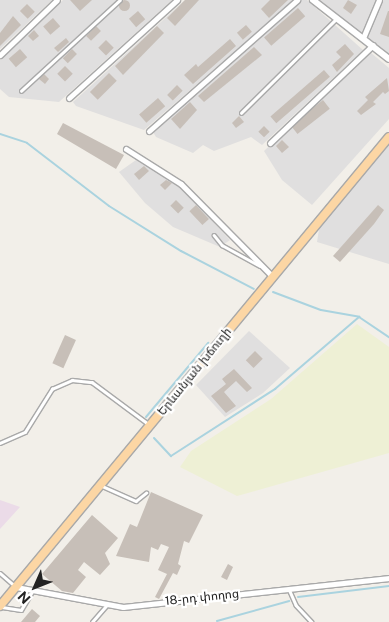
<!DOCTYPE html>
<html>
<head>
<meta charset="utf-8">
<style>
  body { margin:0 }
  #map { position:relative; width:389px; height:622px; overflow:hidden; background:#f2efe9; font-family:"Public Sans","Noto Sans Armenian",sans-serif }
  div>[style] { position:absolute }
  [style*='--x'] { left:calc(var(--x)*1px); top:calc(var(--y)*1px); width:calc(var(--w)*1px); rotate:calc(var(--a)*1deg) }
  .residential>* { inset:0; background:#e0dfdf }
  .industrial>* { inset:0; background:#ebdbe8 }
  .farmland>* { inset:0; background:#eef0d5 }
  .stream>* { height:2px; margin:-1px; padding:0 1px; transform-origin:1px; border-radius:1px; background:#aad3df }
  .building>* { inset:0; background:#c7bfb8; transform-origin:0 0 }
  .round { border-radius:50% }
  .roads { filter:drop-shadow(1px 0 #a9a9a9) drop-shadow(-1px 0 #a9a9a9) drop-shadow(0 1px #a9a9a9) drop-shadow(0 -1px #a9a9a9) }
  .service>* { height:2.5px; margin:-1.25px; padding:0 1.25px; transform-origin:1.25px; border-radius:1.25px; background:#fff }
  .minor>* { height:5px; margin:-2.5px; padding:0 2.5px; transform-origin:2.5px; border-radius:2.5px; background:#fff }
  .tertiary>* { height:6px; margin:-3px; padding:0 3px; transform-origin:3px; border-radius:3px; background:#fff }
  .primary>* { height:8px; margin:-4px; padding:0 4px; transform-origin:4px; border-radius:4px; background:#fcd6a4 }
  span { translate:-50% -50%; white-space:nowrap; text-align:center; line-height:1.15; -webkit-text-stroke:4.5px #fff; paint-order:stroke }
  .street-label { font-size:12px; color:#222 }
  .north { position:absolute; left:10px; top:562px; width:50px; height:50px; -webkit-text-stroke:4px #fff; paint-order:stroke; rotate:226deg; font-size:14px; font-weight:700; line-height:20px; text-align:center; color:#222 }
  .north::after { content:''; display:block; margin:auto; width:18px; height:22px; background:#222; clip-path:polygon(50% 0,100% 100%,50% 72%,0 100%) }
</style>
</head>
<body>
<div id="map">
  <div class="residential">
    <div style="clip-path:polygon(0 0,52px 0,0 49px)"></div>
    <div style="clip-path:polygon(63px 0,172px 0,59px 102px,9px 97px,0 89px,0 60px)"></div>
    <div style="clip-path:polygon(185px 0,294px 0,144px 130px,76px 106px,73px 102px)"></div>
    <div style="clip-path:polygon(301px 0,307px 0,363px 50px,262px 145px,251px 137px,214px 151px,203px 145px,193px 153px,156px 137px,153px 132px)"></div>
    <div style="clip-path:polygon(320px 0,389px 0,389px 60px)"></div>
    <div style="clip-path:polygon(370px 52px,389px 68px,389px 119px,312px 205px,282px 180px,264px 151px)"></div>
    <div style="clip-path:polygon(389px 137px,389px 264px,317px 242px,321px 217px)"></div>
    <div style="clip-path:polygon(136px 160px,177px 183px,230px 240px,220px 247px,173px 227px,145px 203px,119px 172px)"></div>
    <div style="clip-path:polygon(249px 331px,290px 368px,263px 393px,225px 417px,196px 385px)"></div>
  </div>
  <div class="industrial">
    <div style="clip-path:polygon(0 500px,20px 507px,0 529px)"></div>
  </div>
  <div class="farmland">
    <div style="clip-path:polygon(357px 324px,389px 347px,389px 453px,237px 496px,180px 467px,191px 451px,271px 399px)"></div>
  </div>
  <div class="stream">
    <div style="--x:0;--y:134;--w:28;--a:18"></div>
    <div style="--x:27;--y:143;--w:103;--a:37.5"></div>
    <div style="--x:109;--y:206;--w:85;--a:32"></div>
    <div style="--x:181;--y:251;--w:82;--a:27.5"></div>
    <div style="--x:273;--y:292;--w:51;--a:20.6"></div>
    <div style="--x:321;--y:310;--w:39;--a:10"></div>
    <div style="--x:359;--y:317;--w:36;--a:34"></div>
    <div style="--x:146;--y:417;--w:97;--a:-50"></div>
    <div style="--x:154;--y:438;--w:25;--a:47"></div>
    <div style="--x:171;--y:456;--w:124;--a:-32.8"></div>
    <div style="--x:275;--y:389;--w:111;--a:-40.6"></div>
    <div style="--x:298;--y:597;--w:92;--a:-6.9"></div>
    <div style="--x:217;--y:621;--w:75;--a:-15.5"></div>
  </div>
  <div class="building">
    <div class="round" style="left:118.5px;top:-0.5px;width:11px;height:11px"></div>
    <div style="clip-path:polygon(70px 0,92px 0,80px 11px)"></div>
    <div style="clip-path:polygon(185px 0,199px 0,175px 26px,167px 18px)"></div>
    <div style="clip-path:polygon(270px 0,288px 0,269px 18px,261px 9px)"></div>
    <div style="clip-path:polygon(348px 0,357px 5px,351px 14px,343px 8px)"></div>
    <div style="left:27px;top:4px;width:11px;height:10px;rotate:45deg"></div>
    <div style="left:298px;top:8px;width:11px;height:45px;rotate:49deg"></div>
    <div style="left:138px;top:11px;width:11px;height:12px;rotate:49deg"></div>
    <div style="clip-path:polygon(388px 11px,389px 11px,389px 37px,380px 34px)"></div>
    <div style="clip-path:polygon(13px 16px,21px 25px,0 46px,0 33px)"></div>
    <div style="left:53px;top:18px;width:11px;height:13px;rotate:49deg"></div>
    <div style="left:246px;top:25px;width:9px;height:12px;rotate:49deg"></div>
    <div style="left:96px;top:26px;width:7px;height:14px;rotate:45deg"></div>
    <div style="clip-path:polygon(157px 26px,164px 33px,123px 75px,115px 66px)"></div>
    <div style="clip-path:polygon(34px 30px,39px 36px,33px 41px,28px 36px)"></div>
    <div style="clip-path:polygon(66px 38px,69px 42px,58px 52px,54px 48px)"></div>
    <div style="clip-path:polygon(230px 39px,236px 46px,193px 84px,184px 75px,196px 64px,198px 67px)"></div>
    <div style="left:106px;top:40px;width:11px;height:11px;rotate:45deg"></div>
    <div style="clip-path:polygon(345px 44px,354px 54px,337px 72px,332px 65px,341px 57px,336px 52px)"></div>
    <div style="clip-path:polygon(254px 47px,262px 55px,204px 102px,198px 96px)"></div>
    <div style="left:20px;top:49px;width:11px;height:15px;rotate:49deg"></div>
    <div style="left:72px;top:49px;width:7px;height:13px;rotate:45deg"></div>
    <div style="left:65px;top:66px;width:11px;height:11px;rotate:45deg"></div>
    <div style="left:324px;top:70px;width:9px;height:71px;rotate:49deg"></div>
    <div style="left:109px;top:73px;width:11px;height:27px;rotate:45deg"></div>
    <div style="clip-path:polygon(44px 74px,49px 79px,45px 84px,39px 79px)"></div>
    <div style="clip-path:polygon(387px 78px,389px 91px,385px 94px,383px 92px,373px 102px,376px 104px,361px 115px,357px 111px,368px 100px,365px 97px)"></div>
    <div style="left:177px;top:85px;width:8px;height:14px;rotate:45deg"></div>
    <div style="left:158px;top:98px;width:11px;height:25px;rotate:49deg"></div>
    <div style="left:323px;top:100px;width:11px;height:41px;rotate:52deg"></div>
    <div style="clip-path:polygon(190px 102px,197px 110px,180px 129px,171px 119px)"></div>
    <div style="clip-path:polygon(239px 116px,244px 122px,236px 128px,232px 123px)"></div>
    <div style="clip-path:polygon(63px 123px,124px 155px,116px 169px,57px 134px)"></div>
    <div style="left:264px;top:126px;width:8px;height:8px;rotate:45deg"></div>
    <div style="clip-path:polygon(282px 140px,289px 147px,282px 153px,276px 146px)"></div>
    <div style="clip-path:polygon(144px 166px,149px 171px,139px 180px,134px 174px)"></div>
    <div style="clip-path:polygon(166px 180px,172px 183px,165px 190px,160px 185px)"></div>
    <div style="left:176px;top:200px;width:11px;height:8px;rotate:45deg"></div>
    <div style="left:196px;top:205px;width:19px;height:9px;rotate:47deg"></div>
    <div style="clip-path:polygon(378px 205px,384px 210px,374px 224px,340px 262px,333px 256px)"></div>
    <div style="left:65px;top:335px;width:12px;height:31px;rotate:24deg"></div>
    <div style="left:255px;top:351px;width:11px;height:13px;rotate:45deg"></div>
    <div style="clip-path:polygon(234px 369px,252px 388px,247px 392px,236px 381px,224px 392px,236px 406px,226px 413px,211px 396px,226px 384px,222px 379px)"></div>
    <div style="clip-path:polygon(151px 492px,203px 515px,189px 543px,184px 541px,178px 564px,181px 566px,177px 575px,173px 573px,159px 599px,155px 597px,167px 574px,158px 570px,169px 547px,161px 544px,158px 550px,151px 547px,149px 562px,116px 556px,130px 524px,137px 527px)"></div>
    <div style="clip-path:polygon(92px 515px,118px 538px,105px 553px,110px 564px,100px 575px,84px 562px,78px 570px,86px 577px,73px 593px,62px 591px,42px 574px)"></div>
    <div style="clip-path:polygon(228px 564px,233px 567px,227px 580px,221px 577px)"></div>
    <div style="clip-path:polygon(32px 609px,40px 616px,35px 622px,21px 622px)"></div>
  </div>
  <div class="roads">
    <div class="service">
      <div style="--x:21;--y:91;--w:134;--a:-42.6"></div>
      <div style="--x:241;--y:113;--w:134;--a:-44.7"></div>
      <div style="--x:214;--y:235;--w:13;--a:51"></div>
      <div style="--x:222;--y:245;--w:43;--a:28.9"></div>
      <div style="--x:0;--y:443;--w:27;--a:-24"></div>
      <div style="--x:25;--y:432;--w:51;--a:-57.9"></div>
      <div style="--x:52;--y:389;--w:22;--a:-24"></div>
      <div style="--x:72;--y:380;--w:20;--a:6"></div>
      <div style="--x:92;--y:382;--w:72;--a:36.6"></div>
      <div style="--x:102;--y:486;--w:37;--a:24"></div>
      <div style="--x:136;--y:501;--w:13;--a:-39"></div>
      <div style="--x:0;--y:573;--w:20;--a:41"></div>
      <div style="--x:289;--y:589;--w:17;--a:66"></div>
      <div style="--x:296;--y:605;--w:23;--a:47"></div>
      <div style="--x:2;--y:607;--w:19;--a:9"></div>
      <div style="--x:21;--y:610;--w:23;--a:-59"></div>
      <div style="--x:92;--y:622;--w:23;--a:-49"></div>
    </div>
    <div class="minor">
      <div style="--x:363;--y:38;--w:41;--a:-67.2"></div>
      <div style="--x:0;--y:55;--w:79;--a:-44"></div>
      <div style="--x:69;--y:98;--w:146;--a:-42.2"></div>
      <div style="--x:149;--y:131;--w:198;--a:-41.5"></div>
      <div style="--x:270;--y:143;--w:142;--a:-43.6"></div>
      <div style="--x:126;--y:149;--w:65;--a:32.5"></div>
      <div style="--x:181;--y:184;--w:129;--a:45.3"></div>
      <div style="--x:16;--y:587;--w:109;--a:10.6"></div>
      <div style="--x:123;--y:607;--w:268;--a:-6.2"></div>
    </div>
    <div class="tertiary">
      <div style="--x:313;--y:0;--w:96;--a:37.8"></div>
    </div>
    <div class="primary">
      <div style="--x:0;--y:606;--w:609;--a:-50.33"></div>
    </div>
  </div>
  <div class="street-label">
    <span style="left:195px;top:372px;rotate:-51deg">Երևանյան խճուղի</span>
    <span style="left:202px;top:598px;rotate:-6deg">18-րդ փողոց</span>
  </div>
  <div class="north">N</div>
</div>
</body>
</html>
